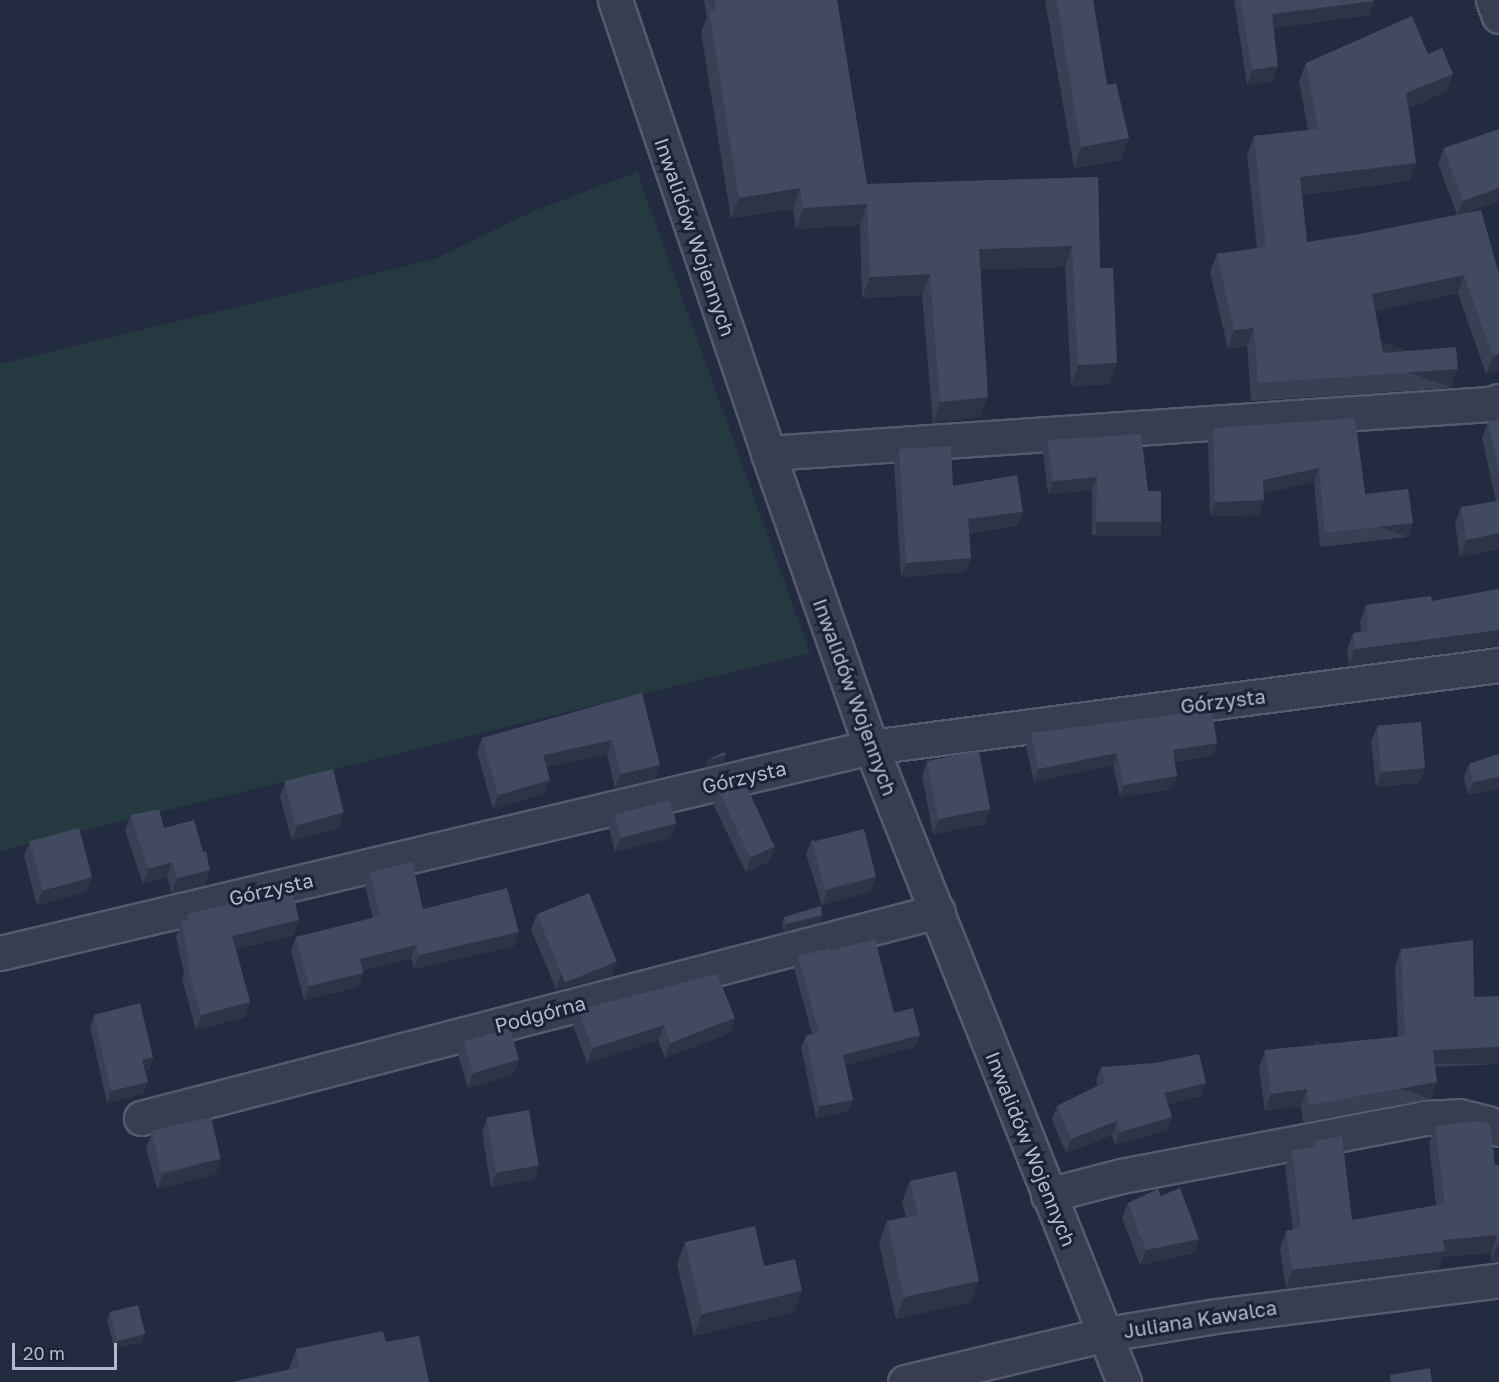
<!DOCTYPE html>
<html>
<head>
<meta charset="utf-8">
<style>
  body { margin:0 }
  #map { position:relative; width:1499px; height:1382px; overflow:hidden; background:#232b40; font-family:"Golos Text",sans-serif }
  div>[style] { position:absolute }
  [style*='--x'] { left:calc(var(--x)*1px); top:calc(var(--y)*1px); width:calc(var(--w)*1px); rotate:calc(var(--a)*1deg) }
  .green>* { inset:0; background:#253941 }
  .roads { filter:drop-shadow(2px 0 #555b6e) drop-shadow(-2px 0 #555b6e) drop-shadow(0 2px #555b6e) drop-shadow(0 -2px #555b6e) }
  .minor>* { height:33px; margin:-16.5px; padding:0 16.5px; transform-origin:16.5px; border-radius:16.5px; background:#383d50 }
  .wall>* { inset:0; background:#394054 }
  .shaded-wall>* { inset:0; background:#2e3445; transform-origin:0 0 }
  .building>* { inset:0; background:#424a62; transform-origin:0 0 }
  span { translate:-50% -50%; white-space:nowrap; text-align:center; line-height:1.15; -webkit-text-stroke:6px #1c2235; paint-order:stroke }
  .street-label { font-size:20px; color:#b4b9cb }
  .scale { position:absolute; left:12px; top:1343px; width:105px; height:27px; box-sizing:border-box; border:3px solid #b4b9cb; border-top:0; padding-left:8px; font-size:18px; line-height:21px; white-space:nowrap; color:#b4b9cb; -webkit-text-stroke:4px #1c2235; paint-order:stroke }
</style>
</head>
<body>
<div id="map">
  <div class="green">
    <div style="clip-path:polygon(637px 172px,810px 653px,0 851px,0 364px,435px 259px,531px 212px)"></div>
  </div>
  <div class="roads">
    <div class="minor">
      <div style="--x:615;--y:0;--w:478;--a:71.3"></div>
      <div style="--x:768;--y:453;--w:312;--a:70.7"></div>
      <div style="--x:871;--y:747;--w:684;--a:68.28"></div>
      <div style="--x:1493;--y:0;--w:17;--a:69"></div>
      <div style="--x:768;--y:453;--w:723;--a:-3.89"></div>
      <div style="--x:1489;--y:404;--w:10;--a:-17"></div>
      <div style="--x:0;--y:953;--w:895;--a:-13.31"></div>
      <div style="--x:871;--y:747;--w:633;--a:-7.44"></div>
      <div style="--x:141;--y:1118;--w:823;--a:-14.56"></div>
      <div style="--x:1048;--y:1195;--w:75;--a:-14.6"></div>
      <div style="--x:1121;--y:1176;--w:309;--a:-10.8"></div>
      <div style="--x:1424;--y:1118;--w:35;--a:-3"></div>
      <div style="--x:1459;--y:1116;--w:29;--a:14"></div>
      <div style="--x:1487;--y:1123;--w:13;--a:27"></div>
      <div style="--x:905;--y:1382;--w:208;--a:-13.4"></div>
      <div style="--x:1107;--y:1334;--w:110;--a:-9.4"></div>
      <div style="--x:1216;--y:1316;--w:285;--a:-7.2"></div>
    </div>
  </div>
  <div class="wall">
    <div style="clip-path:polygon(704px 0,837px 0,867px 184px,1098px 177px,1100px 268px,1110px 384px,1071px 386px,1065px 267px,981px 269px,980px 417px,933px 423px,922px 295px,862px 298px,860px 225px,796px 229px,793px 209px,731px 218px,701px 32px,707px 17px)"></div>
    <div style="clip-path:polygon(1045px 0,1093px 0,1107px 85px,1121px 160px,1074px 168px)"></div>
    <div style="clip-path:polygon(1234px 0,1374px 0,1369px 15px,1274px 28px,1273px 81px,1247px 85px)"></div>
    <div style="clip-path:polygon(1428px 54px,1453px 74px,1446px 92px,1409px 108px,1416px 163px,1409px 181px,1302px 195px,1307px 242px,1360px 234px,1457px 215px,1438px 163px,1444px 148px,1499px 201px,1460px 215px,1499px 274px,1499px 370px,1486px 374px,1458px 293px,1375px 311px,1383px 353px,1451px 388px,1251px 401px,1247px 346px,1228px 349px,1210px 272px,1217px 254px,1257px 248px,1247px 155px,1254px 136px,1308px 130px,1299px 81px,1306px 63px)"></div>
    <div style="clip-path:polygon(1355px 418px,1365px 494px,1413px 523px,1408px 537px,1320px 547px,1314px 482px,1264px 493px,1259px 515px,1210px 516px,1208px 442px,1213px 428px)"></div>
    <div style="clip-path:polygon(1499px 419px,1499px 549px,1460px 557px,1455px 523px,1461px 507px,1496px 501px,1482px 438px,1488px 422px)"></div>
    <div style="clip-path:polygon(1048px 440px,1148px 491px,1156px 535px,1092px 535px,1092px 490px,1048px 494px,1043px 453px)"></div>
    <div style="clip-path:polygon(899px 449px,953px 486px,1018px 526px,969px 533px,971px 558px,965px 572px,901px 577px,894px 463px)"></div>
    <div style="clip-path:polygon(1499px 589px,1499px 647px,1497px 646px,1349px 666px,1347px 650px,1353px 633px,1361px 632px,1360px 622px,1366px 605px,1432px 601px)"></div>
    <div style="clip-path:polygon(642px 693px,655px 779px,615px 788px,607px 754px,546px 767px,550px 780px,544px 794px,493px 809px,477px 752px,482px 738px)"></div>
    <div style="clip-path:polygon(1377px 727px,1425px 768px,1419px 783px,1376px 787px,1371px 741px)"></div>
    <div style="clip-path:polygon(1031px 733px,1217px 743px,1213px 756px,1174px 762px,1177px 776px,1172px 789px,1120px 797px,1113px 765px,1034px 782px,1026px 746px)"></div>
    <div style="clip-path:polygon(1499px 754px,1468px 795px,1464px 778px,1469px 764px)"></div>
    <div style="clip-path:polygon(927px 761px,985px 824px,933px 834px,922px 776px)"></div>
    <div style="clip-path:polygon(285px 782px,339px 828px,292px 841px,280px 797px)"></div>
    <div style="clip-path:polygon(719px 789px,775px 846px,770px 861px,746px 872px,713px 804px)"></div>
    <div style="clip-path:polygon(614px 813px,676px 823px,670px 838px,615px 852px,609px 828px)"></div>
    <div style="clip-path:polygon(131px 815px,164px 828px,205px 885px,172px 893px,167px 877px,143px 884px,125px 830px)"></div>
    <div style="clip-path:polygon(812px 839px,876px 877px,870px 892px,822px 905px,806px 854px)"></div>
    <div style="clip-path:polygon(30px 841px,92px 877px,86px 892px,37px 905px,24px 856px)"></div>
    <div style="clip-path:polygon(370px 872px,423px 909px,514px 946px,414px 969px,411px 958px,362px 971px,363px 973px,358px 987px,304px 1000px,291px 951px,296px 937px,373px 918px,365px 886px)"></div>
    <div style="clip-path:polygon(187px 914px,294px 935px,236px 949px,250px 1002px,245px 1017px,196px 1030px,182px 979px,184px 974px,176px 937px,181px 922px,185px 921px)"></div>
    <div style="clip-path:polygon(537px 914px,617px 961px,612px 976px,556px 989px,531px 929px)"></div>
    <div style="clip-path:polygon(822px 915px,820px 922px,784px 932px,782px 924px,784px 917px)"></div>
    <div style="clip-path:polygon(1401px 949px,1474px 997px,1499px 1064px,1435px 1067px,1431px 1099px,1303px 1122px,1301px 1106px,1265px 1111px,1259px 1067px,1265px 1050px,1398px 1037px,1395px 966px)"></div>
    <div style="clip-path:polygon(830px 951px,894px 1013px,920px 1035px,915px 1047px,845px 1065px,853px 1100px,848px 1111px,816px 1118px,801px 1047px,806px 1036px,812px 1034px,794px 968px,798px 956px)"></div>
    <div style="clip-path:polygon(578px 1010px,730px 1033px,665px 1058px,658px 1040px,587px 1063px,573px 1025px)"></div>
    <div style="clip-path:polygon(94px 1015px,153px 1057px,149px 1069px,145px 1070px,148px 1082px,143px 1094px,107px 1103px,90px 1027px)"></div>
    <div style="clip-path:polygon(464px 1040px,513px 1075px,468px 1088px,458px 1055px)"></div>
    <div style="clip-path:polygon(1101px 1067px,1206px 1083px,1201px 1096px,1168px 1104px,1172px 1117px,1167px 1130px,1115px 1145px,1112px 1135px,1066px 1153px,1052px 1119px,1057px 1106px,1098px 1086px,1096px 1081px)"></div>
    <div style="clip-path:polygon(487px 1118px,539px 1165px,534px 1180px,491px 1187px,482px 1133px)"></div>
    <div style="clip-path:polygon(1435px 1126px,1495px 1165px,1499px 1262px,1491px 1262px,1491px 1253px,1442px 1257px,1438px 1269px,1286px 1288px,1280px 1249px,1286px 1231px,1293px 1230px,1285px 1168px,1292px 1150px,1313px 1148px,1315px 1141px,1352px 1220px,1436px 1205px,1429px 1144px)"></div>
    <div style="clip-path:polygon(152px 1133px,216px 1174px,157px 1189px,146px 1148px)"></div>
    <div style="clip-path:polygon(910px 1181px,971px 1302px,896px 1319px,879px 1243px,887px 1221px,906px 1217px,902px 1202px)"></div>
    <div style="clip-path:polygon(1161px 1196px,1199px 1239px,1194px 1253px,1140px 1265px,1122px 1218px,1128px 1203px)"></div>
    <div style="clip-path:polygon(685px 1242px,764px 1266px,794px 1312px,694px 1336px,677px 1264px)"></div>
    <div style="clip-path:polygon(110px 1312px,142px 1342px,114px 1348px,107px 1319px)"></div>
    <div style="clip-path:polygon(386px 1342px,429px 1382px,289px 1369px,296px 1349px)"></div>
  </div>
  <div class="shaded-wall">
    <div style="clip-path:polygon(1374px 1px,1369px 15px,1267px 29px,1272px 14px)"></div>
    <div style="clip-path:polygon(1278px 66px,1273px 81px,1247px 85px,1252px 70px)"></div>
    <div style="clip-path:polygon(1453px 74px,1446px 92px,1400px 112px,1406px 93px)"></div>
    <div style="clip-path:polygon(1129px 138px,1121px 160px,1074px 168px,1081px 147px)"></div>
    <div style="clip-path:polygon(1416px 163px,1409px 181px,1293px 196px,1300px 177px)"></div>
    <div style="clip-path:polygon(800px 188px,793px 209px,731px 218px,739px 198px)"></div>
    <div style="clip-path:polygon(1499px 188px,1499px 201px,1457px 216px,1463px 201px)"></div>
    <div style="clip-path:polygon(867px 204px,860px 225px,796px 229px,803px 208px)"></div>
    <div style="clip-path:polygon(1072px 246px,1065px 267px,972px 270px,979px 249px)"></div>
    <div style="clip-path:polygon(930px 274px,922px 295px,862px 298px,870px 277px)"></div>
    <div style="clip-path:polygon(1464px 275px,1458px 293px,1365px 313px,1372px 294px)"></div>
    <div style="clip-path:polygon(1254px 328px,1247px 346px,1228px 349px,1234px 330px)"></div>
    <div style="clip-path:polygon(1499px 354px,1499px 370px,1486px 374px,1493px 356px)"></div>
    <div style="clip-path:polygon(1117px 363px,1110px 384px,1071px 386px,1078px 365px)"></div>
    <div style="left:1458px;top:369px;width:20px;height:200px;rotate:110deg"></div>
    <div style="clip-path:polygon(988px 397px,980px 417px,933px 423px,940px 402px)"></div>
    <div style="clip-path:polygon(1319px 468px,1314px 482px,1258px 494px,1263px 480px)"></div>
    <div style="clip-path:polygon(1097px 477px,1092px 490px,1048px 494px,1053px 481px)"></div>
    <div style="clip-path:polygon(1264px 500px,1259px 515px,1210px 516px,1215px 502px)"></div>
    <div style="clip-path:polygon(1023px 512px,1018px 526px,963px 533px,968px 519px)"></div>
    <div style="left:1096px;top:522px;width:65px;height:14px"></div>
    <div style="left:1413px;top:523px;width:15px;height:89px;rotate:110deg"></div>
    <div style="clip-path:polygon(1499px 533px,1499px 549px,1460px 557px,1466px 540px)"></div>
    <div style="clip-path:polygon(971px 558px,965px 572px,901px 577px,906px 563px)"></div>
    <div style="clip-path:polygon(1499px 630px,1499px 640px,1497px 646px,1349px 666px,1355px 649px)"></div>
    <div style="clip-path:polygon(612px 740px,607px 754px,537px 769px,543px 755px)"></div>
    <div style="clip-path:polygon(1217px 743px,1213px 756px,1168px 763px,1173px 750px)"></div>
    <div style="clip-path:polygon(1117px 753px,1113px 765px,1034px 782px,1038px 769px)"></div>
    <div style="clip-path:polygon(726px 755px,723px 763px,705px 767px,708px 760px)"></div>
    <div style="clip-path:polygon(660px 765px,655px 779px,615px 788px,621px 774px)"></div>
    <div style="clip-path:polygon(1425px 768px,1419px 783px,1376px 787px,1381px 773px)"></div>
    <div style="clip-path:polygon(1177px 776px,1172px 789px,1120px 797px,1124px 785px)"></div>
    <div style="clip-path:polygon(1499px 777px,1499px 789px,1468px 795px,1473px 782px)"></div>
    <div style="clip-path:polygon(550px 780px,544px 794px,493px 809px,498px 795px)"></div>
    <div style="clip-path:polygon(990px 809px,985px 824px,933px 834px,939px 819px)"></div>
    <div style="clip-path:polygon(344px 813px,339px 828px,292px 841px,297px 826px)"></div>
    <div style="clip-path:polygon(676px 823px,670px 838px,615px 852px,620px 837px)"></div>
    <div style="clip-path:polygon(775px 846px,770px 861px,746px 872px,751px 857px)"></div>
    <div style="clip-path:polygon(172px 862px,167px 877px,143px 884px,148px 869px)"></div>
    <div style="clip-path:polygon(210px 870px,205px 885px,172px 893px,177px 878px)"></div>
    <div style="clip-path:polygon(92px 877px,86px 892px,37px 905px,42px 890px)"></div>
    <div style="clip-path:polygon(876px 877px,870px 892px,822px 905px,828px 890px)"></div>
    <div style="clip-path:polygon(822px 915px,820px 922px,784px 932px,786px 924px)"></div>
    <div style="clip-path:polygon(299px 920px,294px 935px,227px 951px,232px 936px)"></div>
    <div style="clip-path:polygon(519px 932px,514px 946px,414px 969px,419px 955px)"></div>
    <div style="clip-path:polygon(416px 945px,411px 958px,355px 973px,360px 959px)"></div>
    <div style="clip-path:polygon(617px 961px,612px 976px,556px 989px,561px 974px)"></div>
    <div style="clip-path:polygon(363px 973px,358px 987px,304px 1000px,309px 986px)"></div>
    <div style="clip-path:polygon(250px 1002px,245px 1017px,196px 1030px,201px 1015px)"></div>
    <div style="clip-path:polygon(735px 1018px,730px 1033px,665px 1058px,670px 1043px)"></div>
    <div style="clip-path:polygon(664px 1025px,658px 1040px,587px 1063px,593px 1048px)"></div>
    <div style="clip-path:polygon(920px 1035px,915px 1047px,838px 1067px,843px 1055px)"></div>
    <div style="left:1499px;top:1047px;width:17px;height:66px;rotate:90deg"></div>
    <div style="clip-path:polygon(153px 1057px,149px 1069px,138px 1072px,142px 1060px)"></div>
    <div style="clip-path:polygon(519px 1060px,513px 1075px,468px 1088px,473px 1073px)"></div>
    <div style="clip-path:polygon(148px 1082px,143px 1094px,107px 1103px,111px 1091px)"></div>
    <div style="left:1437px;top:1082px;width:18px;height:130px;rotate:109deg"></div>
    <div style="clip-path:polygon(1206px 1083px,1201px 1096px,1160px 1106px,1164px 1093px)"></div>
    <div style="clip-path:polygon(1307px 1089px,1301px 1106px,1265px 1111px,1271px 1094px)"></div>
    <div style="clip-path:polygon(853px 1100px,848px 1111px,816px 1118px,820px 1106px)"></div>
    <div style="clip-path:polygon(1172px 1117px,1167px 1130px,1115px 1145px,1120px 1132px)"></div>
    <div style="clip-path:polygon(1117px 1121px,1112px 1135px,1066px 1153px,1071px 1139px)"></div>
    <div style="clip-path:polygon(221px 1159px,216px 1174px,157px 1189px,163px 1174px)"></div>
    <div style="clip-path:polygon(539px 1165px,534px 1180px,491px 1187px,497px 1173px)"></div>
    <div style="clip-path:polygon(1497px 1235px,1491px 1253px,1442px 1257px,1438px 1269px,1286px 1288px,1292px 1270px,1443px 1240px)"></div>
    <div style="clip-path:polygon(1199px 1239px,1194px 1253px,1140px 1265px,1146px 1250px)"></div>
    <div style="clip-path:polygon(1498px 1244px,1499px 1244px,1499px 1262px,1491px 1262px)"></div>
    <div style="clip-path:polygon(979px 1281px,971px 1302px,896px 1319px,904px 1297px)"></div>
    <div style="clip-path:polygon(802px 1291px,794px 1312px,694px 1336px,702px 1314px)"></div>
    <div style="clip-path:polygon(145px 1334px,142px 1342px,114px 1348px,117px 1341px)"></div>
  </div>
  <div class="building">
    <div style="clip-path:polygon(715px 0,837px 0,867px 184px,1098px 177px,1100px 268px,1113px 268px,1117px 363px,1078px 365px,1072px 246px,979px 249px,988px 397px,940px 402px,930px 274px,870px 277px,867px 204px,803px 208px,800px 188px,739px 198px,709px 11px,716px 11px)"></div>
    <div style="clip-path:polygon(1057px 0,1093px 0,1107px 85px,1116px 83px,1129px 138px,1081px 147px)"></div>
    <div style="clip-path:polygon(1241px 0,1374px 0,1374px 1px,1272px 14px,1278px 66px,1252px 70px)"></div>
    <div style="clip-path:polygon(1412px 16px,1428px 54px,1442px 48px,1453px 74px,1406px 93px,1416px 163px,1300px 177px,1307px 242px,1360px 234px,1481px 210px,1499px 274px,1499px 354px,1493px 356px,1464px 275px,1372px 294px,1383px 353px,1456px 347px,1458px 369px,1258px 383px,1254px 328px,1234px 330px,1217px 254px,1266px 247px,1254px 136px,1318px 129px,1306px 63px)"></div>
    <div style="clip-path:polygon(1499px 129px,1499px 188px,1463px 201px,1444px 148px)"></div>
    <div style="clip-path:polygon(1355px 418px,1365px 494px,1408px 489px,1413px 523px,1325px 533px,1319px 468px,1263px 480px,1264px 500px,1215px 502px,1213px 428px)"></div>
    <div style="clip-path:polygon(1499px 419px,1499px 473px,1488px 422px)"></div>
    <div style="clip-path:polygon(1141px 434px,1148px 491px,1161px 491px,1161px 522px,1096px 522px,1097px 477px,1053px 481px,1048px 440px)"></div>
    <div style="clip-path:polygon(951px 446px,953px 486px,1017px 475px,1023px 512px,968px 519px,971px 558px,906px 563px,899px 449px)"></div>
    <div style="clip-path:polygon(1499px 501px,1499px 533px,1466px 540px,1461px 507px)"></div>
    <div style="clip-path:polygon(1499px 589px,1499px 630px,1355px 649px,1353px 633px,1368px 631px,1366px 605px,1431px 596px,1432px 601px)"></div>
    <div style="clip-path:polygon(642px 693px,660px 765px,621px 774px,612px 740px,543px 755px,550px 780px,498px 795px,482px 738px)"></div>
    <div style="clip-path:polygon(1212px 710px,1217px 743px,1173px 750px,1177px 776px,1124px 785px,1117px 753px,1038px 769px,1031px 733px)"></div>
    <div style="left:1421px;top:722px;width:46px;height:44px;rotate:85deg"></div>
    <div style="left:979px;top:751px;width:59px;height:53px;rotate:79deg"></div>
    <div style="clip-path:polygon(724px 752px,726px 755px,708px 760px)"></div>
    <div style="clip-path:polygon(1499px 754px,1499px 777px,1473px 782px,1469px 764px)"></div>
    <div style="left:333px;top:769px;width:45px;height:50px;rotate:76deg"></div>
    <div style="left:745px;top:783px;width:70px;height:27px;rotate:65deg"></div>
    <div style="left:670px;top:800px;width:24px;height:57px;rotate:75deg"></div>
    <div style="clip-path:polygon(159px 809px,164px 828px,194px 820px,203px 852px,206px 851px,210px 870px,177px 878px,172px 862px,148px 869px,131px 815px)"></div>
    <div style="left:79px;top:828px;width:51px;height:51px;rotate:75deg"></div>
    <div style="left:864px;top:829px;width:49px;height:53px;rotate:76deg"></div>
    <div style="clip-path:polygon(412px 862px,423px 909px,507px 888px,519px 932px,419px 955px,416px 945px,360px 959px,363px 973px,309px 986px,296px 937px,380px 916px,370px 872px)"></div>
    <div style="clip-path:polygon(292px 890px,299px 920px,232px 936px,250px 1002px,201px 1015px,187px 964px,190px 963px,181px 922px,189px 920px,187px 914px)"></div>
    <div style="left:589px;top:893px;width:74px;height:56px;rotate:68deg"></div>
    <div style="clip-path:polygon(821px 906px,822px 915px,786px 924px,784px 917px)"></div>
    <div style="clip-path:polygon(875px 939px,894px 1013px,913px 1008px,920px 1035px,843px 1055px,853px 1100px,820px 1106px,806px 1036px,819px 1032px,798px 956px,830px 948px,830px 951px)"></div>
    <div style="clip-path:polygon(1473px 940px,1474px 997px,1499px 996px,1499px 1047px,1433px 1050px,1437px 1082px,1309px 1105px,1307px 1089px,1271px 1094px,1265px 1050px,1405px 1036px,1401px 949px)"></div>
    <div style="clip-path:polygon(717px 974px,735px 1018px,670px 1043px,664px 1025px,593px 1048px,578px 1010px)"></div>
    <div style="clip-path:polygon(140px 1003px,153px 1057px,142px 1060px,148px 1082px,111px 1091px,94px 1015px)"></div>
    <div style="left:510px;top:1028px;width:33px;height:48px;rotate:74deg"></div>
    <div style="clip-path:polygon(1199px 1054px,1206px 1083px,1164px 1093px,1172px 1117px,1120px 1132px,1117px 1121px,1071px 1139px,1057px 1106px,1105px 1082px,1101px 1067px,1155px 1063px)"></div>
    <div style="left:529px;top:1110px;width:56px;height:43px;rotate:80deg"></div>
    <div style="left:211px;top:1117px;width:43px;height:61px;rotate:77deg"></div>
    <div style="clip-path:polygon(1479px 1121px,1490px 1124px,1495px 1165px,1499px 1165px,1499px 1244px,1498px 1244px,1497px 1235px,1443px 1240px,1445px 1251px,1292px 1270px,1286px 1231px,1301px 1228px,1292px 1150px,1316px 1147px,1315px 1141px,1342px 1136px,1352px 1220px,1445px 1204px,1435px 1126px)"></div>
    <div style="clip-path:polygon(956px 1171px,979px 1281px,904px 1297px,887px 1221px,918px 1215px,910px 1181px)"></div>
    <div style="clip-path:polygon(1180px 1188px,1199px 1239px,1146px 1250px,1128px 1203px,1158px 1189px,1161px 1196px)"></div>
    <div style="clip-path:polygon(755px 1226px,764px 1266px,795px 1259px,802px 1291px,702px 1314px,685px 1242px)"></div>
    <div style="left:138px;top:1305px;width:30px;height:29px;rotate:76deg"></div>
    <div style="clip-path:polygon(383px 1331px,386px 1342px,419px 1336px,429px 1382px,232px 1382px,300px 1367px,296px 1349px)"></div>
    <div style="clip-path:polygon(1430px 1368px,1432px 1382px,1391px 1382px,1390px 1375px)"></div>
  </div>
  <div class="street-label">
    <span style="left:695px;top:237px;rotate:71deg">Inwalidów Wojennych</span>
    <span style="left:855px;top:697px;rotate:70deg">Inwalidów Wojennych</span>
    <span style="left:1223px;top:701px;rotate:-7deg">Górzysta</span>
    <span style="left:744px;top:777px;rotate:-13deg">Górzysta</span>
    <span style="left:271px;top:889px;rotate:-13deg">Górzysta</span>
    <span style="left:540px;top:1014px;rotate:-15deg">Podgórna</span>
    <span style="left:1031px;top:1149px;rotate:68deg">Inwalidów Wojennych</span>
    <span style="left:1200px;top:1319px;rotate:-9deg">Juliana Kawalca</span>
  </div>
  <div class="scale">20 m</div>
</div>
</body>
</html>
